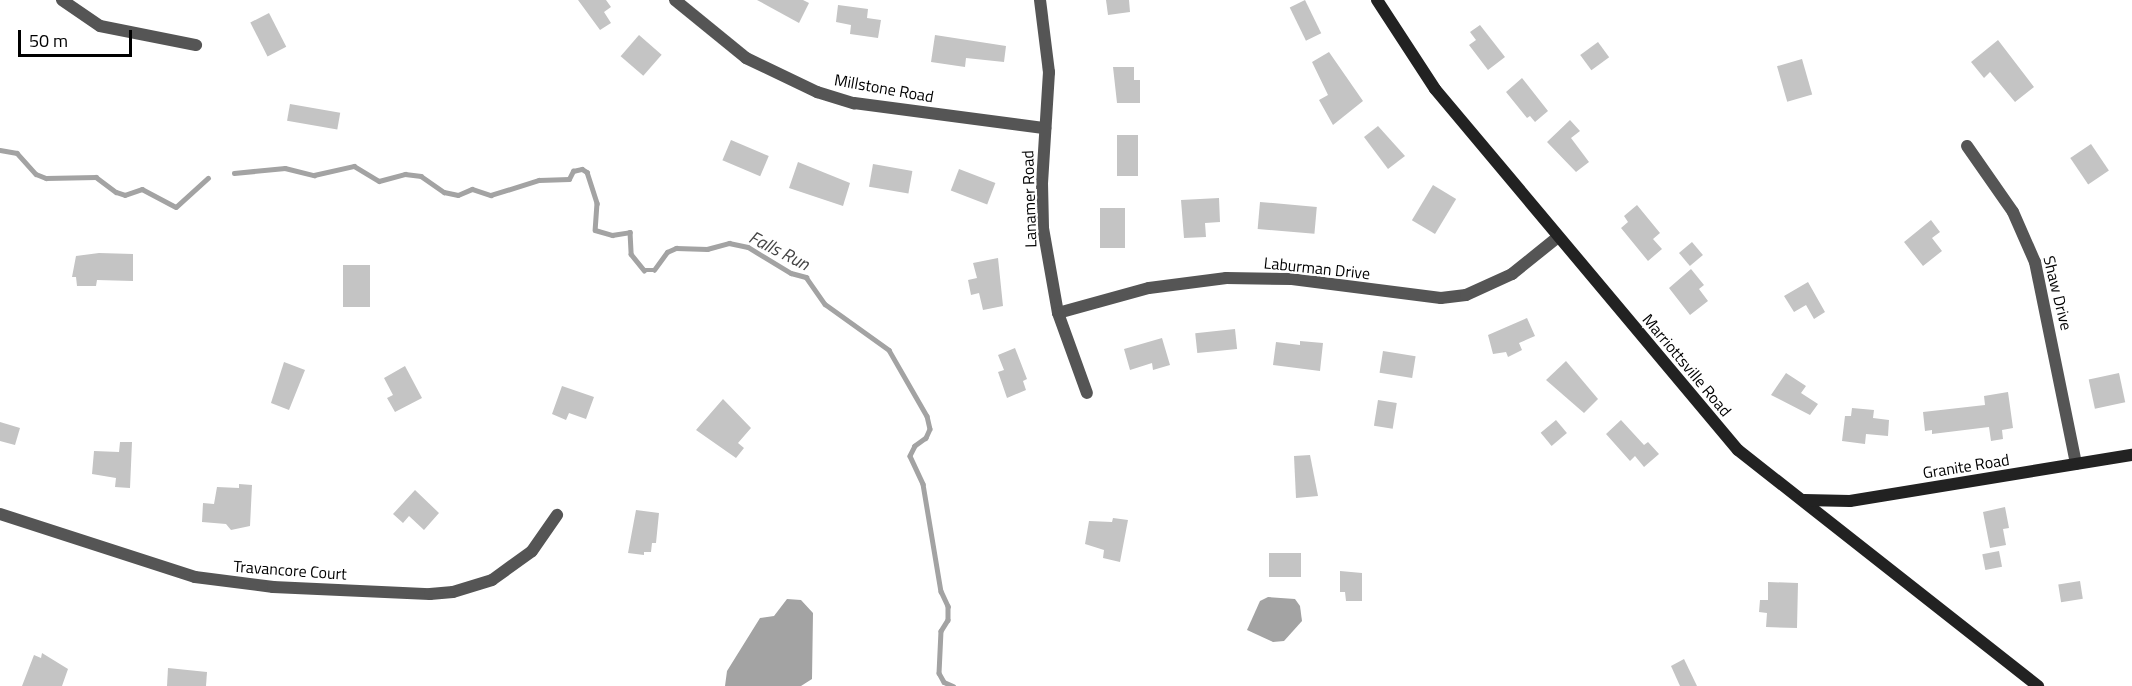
<!DOCTYPE html>
<html>
<head>
<meta charset="utf-8">
<style>
  body { margin:0 }
  #map { position:relative; width:2132px; height:686px; overflow:hidden; background:#fff; font-family:"Titillium Web",sans-serif }
  div>[style] { position:absolute }
  [style*='--x'] { left:calc(var(--x)*1px); top:calc(var(--y)*1px); width:calc(var(--w)*1px); rotate:calc(var(--a)*1deg) }
  .water>* { inset:0; background:#a3a3a3 }
  .stream>* { height:4.5px; margin:-2.25px; padding:0 2.25px; transform-origin:2.25px; border-radius:2.25px; background:#a3a3a3 }
  .building>* { inset:0; background:#c4c4c4; transform-origin:0 0 }
  .street>* { height:12px; margin:-6px; padding:0 6px; transform-origin:6px; border-radius:6px; background:#555 }
  .secondary>* { height:12px; margin:-6px; padding:0 6px; transform-origin:6px; border-radius:6px; background:#222 }
  span { translate:-50% -50%; white-space:nowrap; text-align:center; line-height:1.15; -webkit-text-stroke:4.5px #fff; paint-order:stroke }
  .street-label { font-size:16px; color:#000 }
  .water-label { font-size:18px; color:#444; font-style:italic }
  .scale { position:absolute; left:18px; top:30px; width:114px; height:27px; box-sizing:border-box; border:3px solid #000; border-top:0; padding-left:8px; font-size:18px; line-height:21px; white-space:nowrap; color:#000; -webkit-text-stroke:4px #fff; paint-order:stroke }
</style>
</head>
<body>
<div id="map">
  <div class="water">
    <div style="clip-path:polygon(1268px 597px,1295px 599px,1300px 606px,1302px 621px,1284px 641px,1273px 642px,1247px 630px,1260px 601px)"></div>
    <div style="clip-path:polygon(787px 599px,801px 600px,813px 613px,812px 679px,801px 686px,725px 686px,727px 671px,760px 618px,774px 616px)"></div>
  </div>
  <div class="stream">
    <div style="--x:0;--y:150;--w:17;--a:10"></div>
    <div style="--x:17;--y:153;--w:28;--a:48"></div>
    <div style="--x:36;--y:174;--w:11;--a:22"></div>
    <div style="--x:46;--y:178;--w:50;--a:-1.1"></div>
    <div style="--x:96;--y:177;--w:25;--a:37"></div>
    <div style="--x:116;--y:192;--w:9;--a:18"></div>
    <div style="--x:125;--y:195;--w:18;--a:-19"></div>
    <div style="--x:142;--y:189;--w:38;--a:28"></div>
    <div style="--x:176;--y:207;--w:43;--a:-42.2"></div>
    <div style="--x:234;--y:173;--w:51;--a:-5.6"></div>
    <div style="--x:285;--y:168;--w:30;--a:14"></div>
    <div style="--x:314;--y:175;--w:41;--a:-12.7"></div>
    <div style="--x:354;--y:166;--w:29;--a:31"></div>
    <div style="--x:379;--y:181;--w:27;--a:-15"></div>
    <div style="--x:405;--y:174;--w:16;--a:7"></div>
    <div style="--x:421;--y:176;--w:28;--a:35"></div>
    <div style="--x:444;--y:192;--w:14;--a:12"></div>
    <div style="--x:458;--y:195;--w:15;--a:-23"></div>
    <div style="--x:472;--y:189;--w:20;--a:18"></div>
    <div style="--x:491;--y:195;--w:50;--a:-17.4"></div>
    <div style="--x:539;--y:180;--w:30;--a:-2"></div>
    <div style="--x:569;--y:179;--w:9;--a:-63"></div>
    <div style="--x:573;--y:171;--w:9;--a:-13"></div>
    <div style="--x:582;--y:169;--w:6;--a:31"></div>
    <div style="--x:587;--y:172;--w:33;--a:72"></div>
    <div style="--x:597;--y:203;--w:27;--a:94"></div>
    <div style="--x:595;--y:230;--w:18;--a:16"></div>
    <div style="--x:612;--y:235;--w:18;--a:-9"></div>
    <div style="--x:630;--y:232;--w:22;--a:87"></div>
    <div style="--x:631;--y:254;--w:21;--a:51"></div>
    <div style="--x:644;--y:270;--w:10;--a:0"></div>
    <div style="--x:654;--y:270;--w:22;--a:-54"></div>
    <div style="--x:667;--y:252;--w:10;--a:-24"></div>
    <div style="--x:676;--y:248;--w:31;--a:2"></div>
    <div style="--x:707;--y:249;--w:23;--a:-15"></div>
    <div style="--x:729;--y:243;--w:19;--a:12"></div>
    <div style="--x:748;--y:247;--w:50;--a:31.2"></div>
    <div style="--x:791;--y:273;--w:16;--a:15"></div>
    <div style="--x:806;--y:277;--w:33;--a:55"></div>
    <div style="--x:825;--y:304;--w:79;--a:35.7"></div>
    <div style="--x:889;--y:350;--w:76;--a:60.1"></div>
    <div style="--x:927;--y:416;--w:13;--a:77"></div>
    <div style="--x:930;--y:429;--w:10;--a:114"></div>
    <div style="--x:926;--y:438;--w:14;--a:144"></div>
    <div style="--x:915;--y:446;--w:11;--a:117"></div>
    <div style="--x:910;--y:456;--w:31;--a:65"></div>
    <div style="--x:923;--y:484;--w:109;--a:80.5"></div>
    <div style="--x:941;--y:591;--w:17;--a:65"></div>
    <div style="--x:948;--y:606;--w:14;--a:90"></div>
    <div style="--x:948;--y:620;--w:13;--a:122"></div>
    <div style="--x:941;--y:631;--w:42;--a:92.7"></div>
    <div style="--x:939;--y:673;--w:10;--a:61"></div>
    <div style="--x:944;--y:682;--w:10;--a:24"></div>
  </div>
  <div class="building">
    <div style="clip-path:polygon(578px 0,606px 0,611px 7px,604px 12px,611px 23px,600px 30px)"></div>
    <div style="clip-path:polygon(757px 0,803px 0,809px 3px,799px 23px)"></div>
    <div style="clip-path:polygon(1106px 0,1129px 0,1130px 12px,1108px 15px)"></div>
    <div style="left:1305px;top:0;width:37px;height:17px;rotate:64deg"></div>
    <div style="clip-path:polygon(838px 5px,868px 9px,867px 18px,881px 20px,878px 38px,850px 34px,851px 25px,836px 22px)"></div>
    <div style="left:269px;top:13px;width:38px;height:21px;rotate:63deg"></div>
    <div style="clip-path:polygon(1480px 25px,1505px 57px,1488px 70px,1469px 45px,1476px 40px,1470px 32px)"></div>
    <div style="left:639px;top:35px;width:30px;height:28px;rotate:41deg"></div>
    <div style="clip-path:polygon(935px 35px,1006px 46px,1004px 62px,966px 58px,965px 67px,931px 62px)"></div>
    <div style="clip-path:polygon(1998px 40px,2034px 87px,2015px 102px,1990px 72px,1984px 78px,1971px 62px)"></div>
    <div style="left:1598px;top:42px;width:19px;height:22px;rotate:54deg"></div>
    <div style="clip-path:polygon(1329px 52px,1363px 101px,1333px 125px,1319px 100px,1328px 95px,1312px 62px)"></div>
    <div style="left:1802px;top:59px;width:37px;height:26px;rotate:74deg"></div>
    <div style="clip-path:polygon(1113px 67px,1134px 67px,1134px 80px,1140px 80px,1140px 103px,1117px 103px)"></div>
    <div style="clip-path:polygon(1522px 78px,1548px 111px,1535px 122px,1530px 116px,1527px 118px,1506px 92px)"></div>
    <div style="left:290px;top:104px;width:51px;height:17px;rotate:10deg"></div>
    <div style="clip-path:polygon(1570px 120px,1580px 131px,1571px 138px,1589px 162px,1576px 172px,1547px 142px)"></div>
    <div style="clip-path:polygon(1378px 126px,1405px 156px,1388px 169px,1364px 137px)"></div>
    <div style="left:1117px;top:135px;width:21px;height:41px"></div>
    <div style="left:731px;top:140px;width:41px;height:22px;rotate:23deg"></div>
    <div style="left:2091px;top:144px;width:32px;height:25px;rotate:56deg"></div>
    <div style="clip-path:polygon(798px 162px,850px 183px,843px 206px,789px 188px)"></div>
    <div style="left:873px;top:164px;width:40px;height:23px;rotate:10deg"></div>
    <div style="left:959px;top:169px;width:39px;height:23px;rotate:21deg"></div>
    <div style="left:1433px;top:185px;width:27px;height:41px;rotate:31deg"></div>
    <div style="clip-path:polygon(1219px 198px,1220px 222px,1205px 223px,1206px 237px,1184px 238px,1181px 200px)"></div>
    <div style="left:1260px;top:202px;width:57px;height:27px;rotate:5deg"></div>
    <div style="clip-path:polygon(1637px 205px,1660px 233px,1653px 239px,1662px 249px,1648px 261px,1621px 228px,1628px 222px,1624px 216px)"></div>
    <div style="left:1100px;top:208px;width:25px;height:40px"></div>
    <div style="clip-path:polygon(1931px 220px,1940px 232px,1932px 238px,1942px 251px,1923px 266px,1904px 242px)"></div>
    <div style="left:1692px;top:242px;width:17px;height:17px;rotate:50deg"></div>
    <div style="clip-path:polygon(99px 253px,133px 254px,133px 281px,97px 280px,96px 286px,77px 286px,76px 277px,72px 277px,76px 256px)"></div>
    <div style="clip-path:polygon(998px 258px,1003px 306px,983px 310px,979px 293px,971px 295px,968px 280px,977px 278px,973px 263px)"></div>
    <div style="left:343px;top:265px;width:27px;height:42px"></div>
    <div style="clip-path:polygon(1691px 269px,1704px 285px,1699px 289px,1708px 301px,1690px 315px,1669px 288px)"></div>
    <div style="clip-path:polygon(1808px 282px,1825px 312px,1814px 319px,1806px 305px,1794px 312px,1784px 296px)"></div>
    <div style="clip-path:polygon(1527px 318px,1535px 336px,1519px 343px,1522px 350px,1508px 357px,1506px 352px,1493px 354px,1488px 335px)"></div>
    <div style="left:1235px;top:329px;width:20px;height:40px;rotate:84deg"></div>
    <div style="clip-path:polygon(1162px 338px,1170px 365px,1153px 370px,1152px 363px,1130px 370px,1124px 349px)"></div>
    <div style="clip-path:polygon(1300px 341px,1323px 343px,1320px 371px,1273px 365px,1276px 342px,1300px 345px)"></div>
    <div style="clip-path:polygon(1015px 348px,1027px 379px,1023px 381px,1026px 390px,1007px 398px,998px 372px,1004px 370px,998px 355px)"></div>
    <div style="left:1383px;top:351px;width:33px;height:22px;rotate:9deg"></div>
    <div style="clip-path:polygon(1566px 361px,1598px 399px,1584px 413px,1546px 380px)"></div>
    <div style="clip-path:polygon(284px 362px,305px 370px,289px 410px,271px 403px)"></div>
    <div style="clip-path:polygon(405px 366px,422px 398px,395px 412px,387px 398px,393px 395px,384px 378px)"></div>
    <div style="clip-path:polygon(1786px 373px,1806px 386px,1801px 393px,1818px 404px,1810px 415px,1771px 395px)"></div>
    <div style="left:2119px;top:373px;width:30px;height:31px;rotate:78deg"></div>
    <div style="clip-path:polygon(562px 386px,594px 397px,586px 419px,569px 413px,566px 420px,552px 414px)"></div>
    <div style="clip-path:polygon(2008px 392px,2013px 428px,2002px 430px,2003px 439px,1991px 441px,1989px 427px,1932px 434px,1932px 430px,1925px 431px,1923px 412px,1985px 405px,1984px 396px)"></div>
    <div style="clip-path:polygon(723px 399px,751px 428px,738px 443px,744px 448px,736px 458px,696px 430px)"></div>
    <div style="left:1378px;top:400px;width:19px;height:26px;rotate:9deg"></div>
    <div style="clip-path:polygon(1852px 408px,1874px 410px,1873px 418px,1889px 420px,1888px 436px,1866px 434px,1865px 444px,1842px 441px,1845px 416px,1851px 416px)"></div>
    <div style="left:1556px;top:420px;width:17px;height:20px;rotate:50deg"></div>
    <div style="clip-path:polygon(1621px 420px,1644px 445px,1648px 442px,1659px 454px,1644px 467px,1635px 456px,1630px 461px,1606px 434px)"></div>
    <div style="clip-path:polygon(0 422px,20px 428px,15px 445px,0 441px)"></div>
    <div style="clip-path:polygon(120px 442px,132px 442px,130px 488px,115px 487px,116px 478px,92px 474px,94px 451px,119px 452px)"></div>
    <div style="clip-path:polygon(1310px 455px,1318px 496px,1296px 498px,1294px 456px)"></div>
    <div style="clip-path:polygon(239px 484px,252px 485px,250px 526px,231px 530px,226px 524px,202px 522px,203px 503px,214px 504px,217px 487px,239px 488px)"></div>
    <div style="clip-path:polygon(415px 490px,439px 513px,424px 530px,409px 516px,403px 523px,393px 514px)"></div>
    <div style="clip-path:polygon(2005px 507px,2009px 528px,2003px 529px,2006px 545px,1990px 548px,1983px 512px)"></div>
    <div style="clip-path:polygon(636px 510px,659px 513px,656px 543px,652px 543px,651px 552px,644px 552px,644px 555px,628px 553px)"></div>
    <div style="clip-path:polygon(1113px 518px,1128px 520px,1120px 562px,1103px 558px,1104px 550px,1085px 544px,1089px 521px,1112px 522px)"></div>
    <div style="left:1999px;top:551px;width:16px;height:17px;rotate:79deg"></div>
    <div style="left:1269px;top:553px;width:32px;height:24px"></div>
    <div style="clip-path:polygon(1340px 571px,1362px 573px,1362px 601px,1346px 601px,1345px 592px,1340px 592px)"></div>
    <div style="left:2080px;top:581px;width:18px;height:22px;rotate:81deg"></div>
    <div style="clip-path:polygon(1768px 582px,1798px 583px,1797px 628px,1766px 627px,1767px 613px,1759px 612px,1760px 600px,1768px 600px)"></div>
    <div style="clip-path:polygon(42px 653px,68px 669px,62px 686px,22px 686px,34px 655px,41px 658px)"></div>
    <div style="clip-path:polygon(1684px 659px,1697px 686px,1680px 686px,1671px 666px)"></div>
    <div style="clip-path:polygon(168px 668px,207px 672px,206px 686px,167px 686px)"></div>
  </div>
  <div class="street">
    <div style="--x:62;--y:0;--w:46;--a:34.4"></div>
    <div style="--x:100;--y:26;--w:98;--a:11.2"></div>
    <div style="--x:675;--y:0;--w:92;--a:39.2"></div>
    <div style="--x:746;--y:58;--w:79;--a:25.6"></div>
    <div style="--x:817;--y:92;--w:39;--a:17"></div>
    <div style="--x:854;--y:103;--w:193;--a:7.5"></div>
    <div style="--x:1040;--y:0;--w:73;--a:82.9"></div>
    <div style="--x:1049;--y:72;--w:111;--a:93.6"></div>
    <div style="--x:1042;--y:183;--w:45;--a:88.7"></div>
    <div style="--x:1043;--y:228;--w:86;--a:80"></div>
    <div style="--x:1058;--y:313;--w:85;--a:70.1"></div>
    <div style="--x:1967;--y:146;--w:80;--a:55.1"></div>
    <div style="--x:2013;--y:212;--w:55;--a:66.3"></div>
    <div style="--x:2035;--y:262;--w:206;--a:78.5"></div>
    <div style="--x:1058;--y:313;--w:94;--a:-15.4"></div>
    <div style="--x:1149;--y:288;--w:78;--a:-7.4"></div>
    <div style="--x:1226;--y:278;--w:66;--a:0.9"></div>
    <div style="--x:1292;--y:279;--w:150;--a:7.3"></div>
    <div style="--x:1441;--y:298;--w:25;--a:-7"></div>
    <div style="--x:1466;--y:295;--w:51;--a:-24.5"></div>
    <div style="--x:1512;--y:274;--w:59;--a:-38.8"></div>
    <div style="--x:0;--y:514;--w:205;--a:17.9"></div>
    <div style="--x:195;--y:577;--w:79;--a:7.3"></div>
    <div style="--x:273;--y:587;--w:157;--a:2.6"></div>
    <div style="--x:430;--y:594;--w:23;--a:-5"></div>
    <div style="--x:453;--y:592;--w:41;--a:-17.1"></div>
    <div style="--x:492;--y:580;--w:49;--a:-35.9"></div>
    <div style="--x:532;--y:551;--w:44;--a:-55.2"></div>
  </div>
  <div class="secondary">
    <div style="--x:1377;--y:0;--w:106;--a:56.9"></div>
    <div style="--x:1435;--y:89;--w:471;--a:50"></div>
    <div style="--x:1738;--y:450;--w:382;--a:38.2"></div>
    <div style="--x:1804;--y:500;--w:46;--a:1.2"></div>
    <div style="--x:1850;--y:501;--w:286;--a:-9.3"></div>
  </div>
  <div class="street-label">
    <span style="left:884px;top:88px;rotate:10deg">Millstone Road</span>
    <span style="left:1029px;top:199px;rotate:-92deg">Lanamer Road</span>
    <span style="left:1317px;top:268px;rotate:6deg">Laburman Drive</span>
    <span style="left:2058px;top:293px;rotate:76deg">Shaw Drive</span>
    <span style="left:1687px;top:365px;rotate:50deg">Marriottsville Road</span>
    <span style="left:1966px;top:466px;rotate:-9deg">Granite Road</span>
    <span style="left:290px;top:570px;rotate:4deg">Travancore Court</span>
  </div>
  <div class="water-label">
    <span style="left:779px;top:251px;rotate:27deg">Falls Run</span>
  </div>
  <div class="scale">50 m</div>
</div>
</body>
</html>
